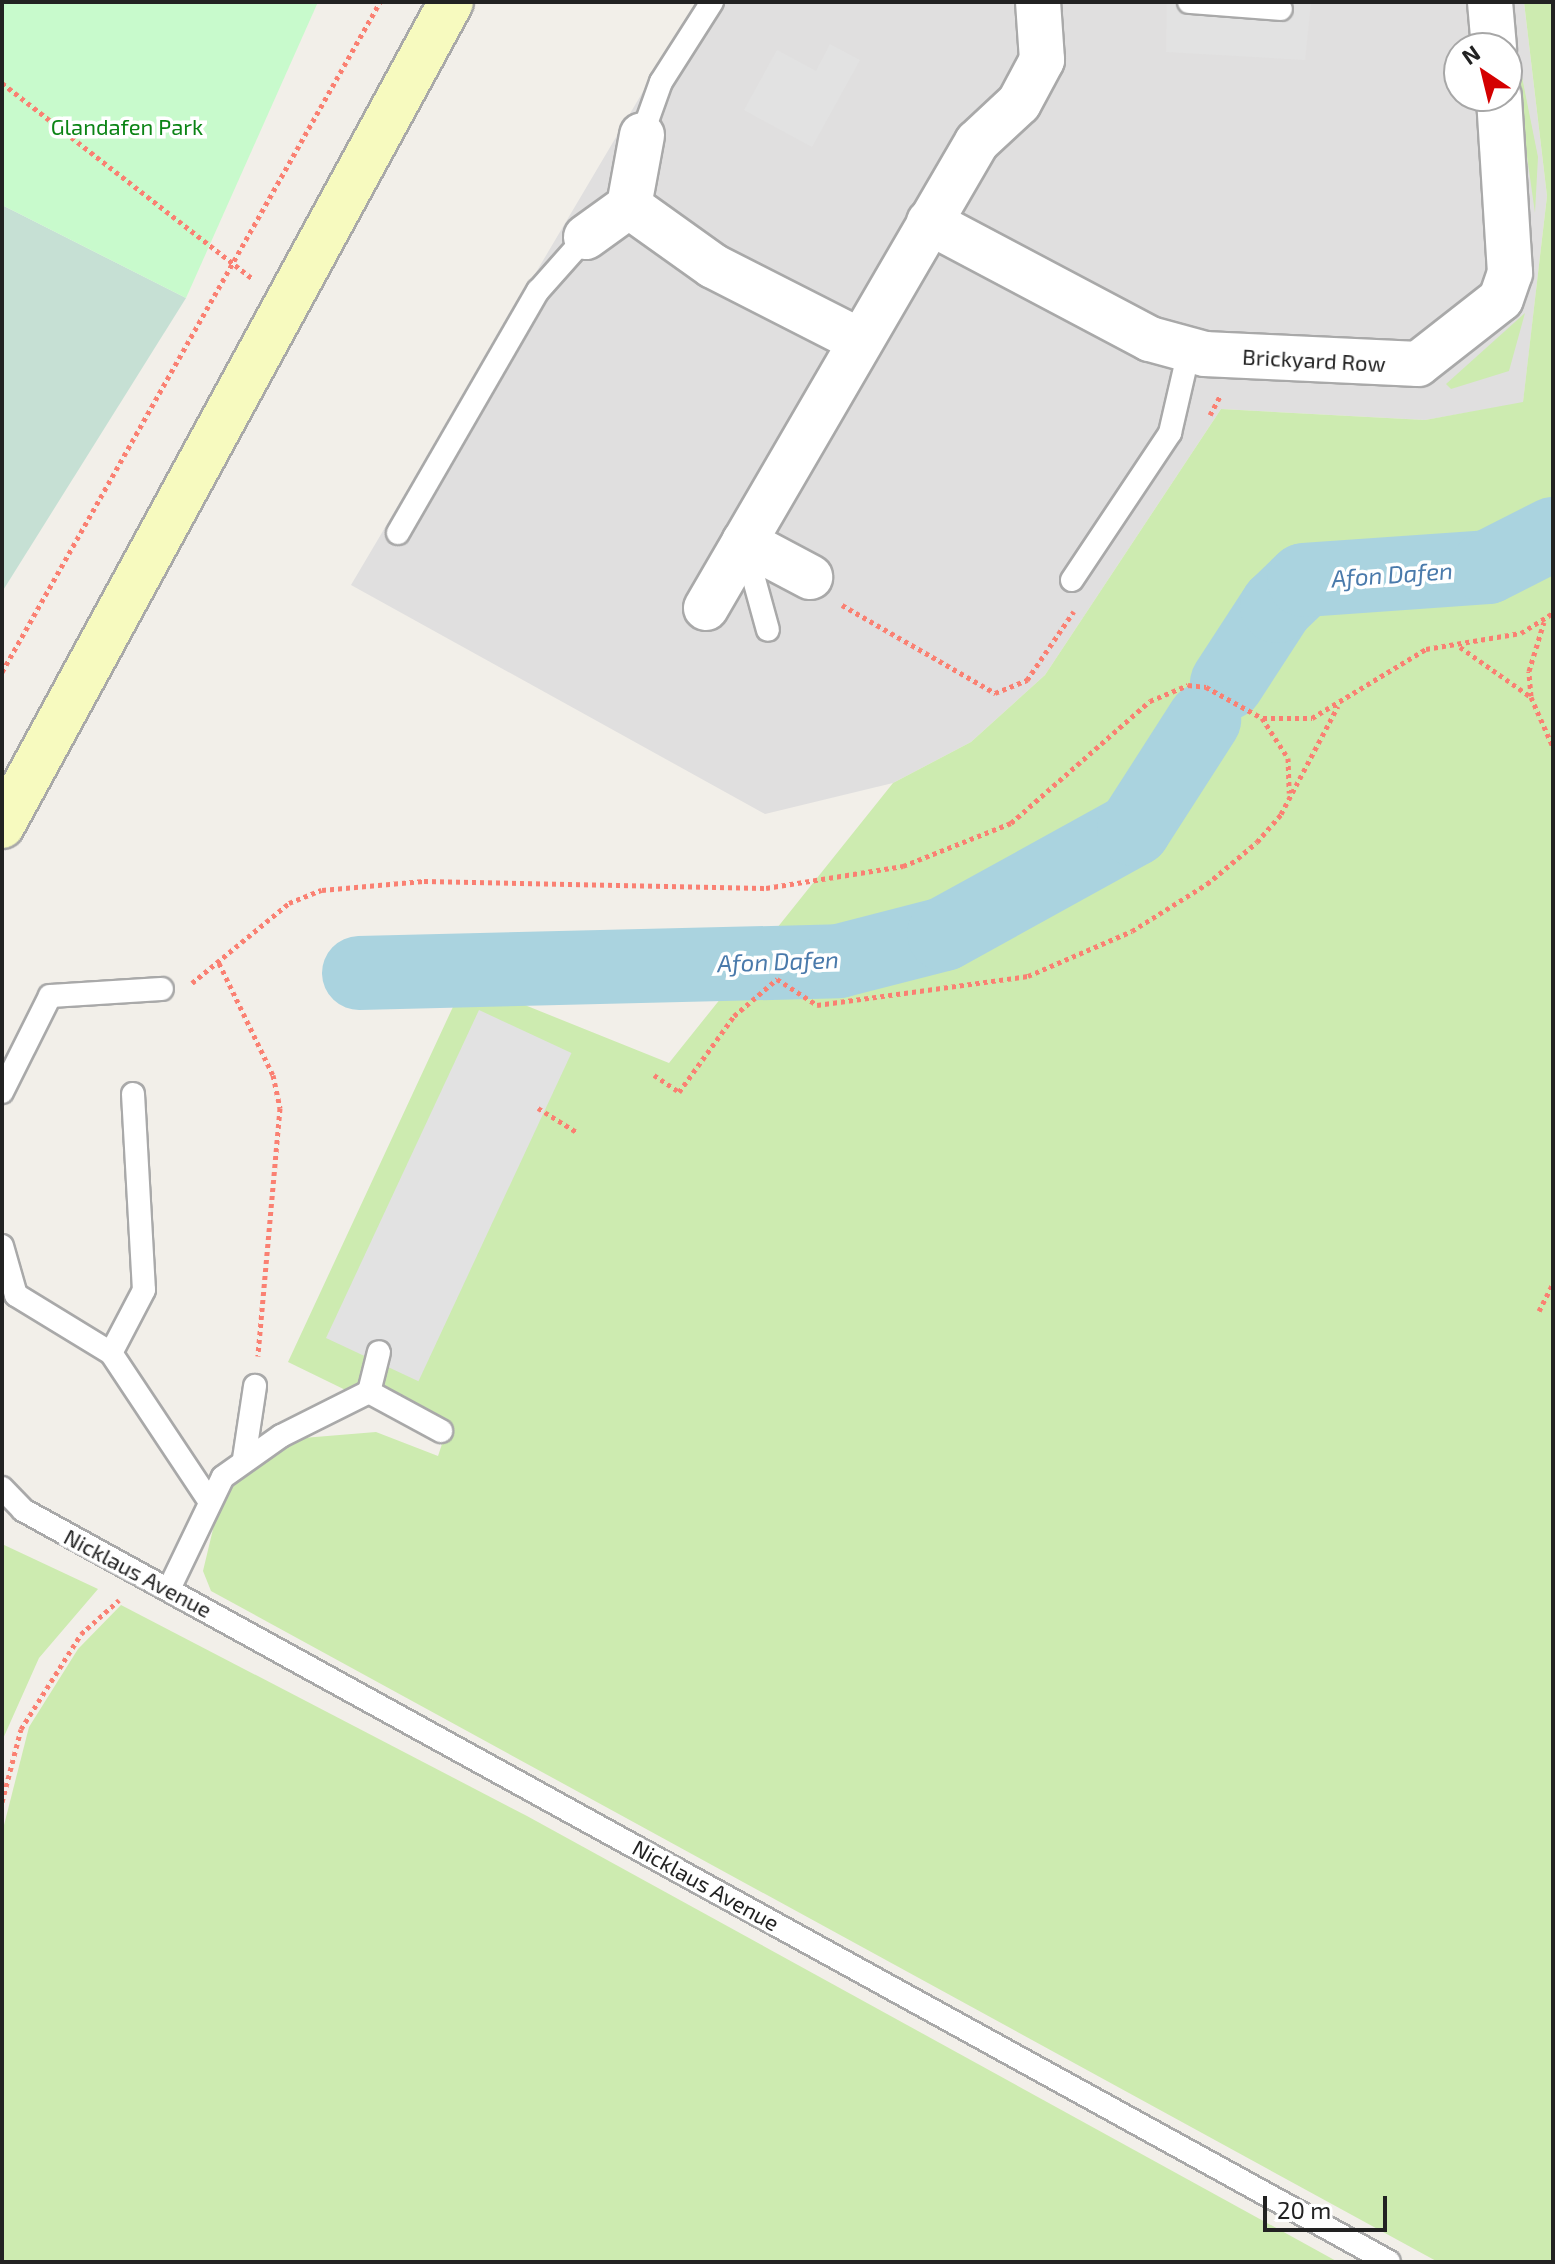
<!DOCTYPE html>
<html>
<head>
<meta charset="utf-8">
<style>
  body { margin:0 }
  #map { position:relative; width:1555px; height:2264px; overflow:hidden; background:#f2efe9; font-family:"Exo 2",sans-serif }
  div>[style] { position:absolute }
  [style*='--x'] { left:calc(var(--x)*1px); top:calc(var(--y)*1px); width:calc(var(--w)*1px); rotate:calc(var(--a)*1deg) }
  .residential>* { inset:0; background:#e0dfdf }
  .grass>* { inset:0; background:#cdebb0 }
  .wetland>* { inset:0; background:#c6e0d4 }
  .park>* { inset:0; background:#c8facc }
  .parking>* { inset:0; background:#e2e2e2; transform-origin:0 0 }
  .river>* { height:74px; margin:-37px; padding:0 37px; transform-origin:37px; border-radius:37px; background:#aad3df }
  .path>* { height:5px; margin-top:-2.5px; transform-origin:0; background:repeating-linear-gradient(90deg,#fa8072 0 4px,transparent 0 8px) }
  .roads { filter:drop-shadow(2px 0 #a9a9a9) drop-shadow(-2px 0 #a9a9a9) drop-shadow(0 2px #a9a9a9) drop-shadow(0 -2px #a9a9a9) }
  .lane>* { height:22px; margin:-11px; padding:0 11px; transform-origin:11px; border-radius:11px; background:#fff }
  .street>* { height:44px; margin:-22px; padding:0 22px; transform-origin:22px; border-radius:22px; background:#fff }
  .secondary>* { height:44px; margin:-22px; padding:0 22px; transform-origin:22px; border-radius:22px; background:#f7fabf }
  span { translate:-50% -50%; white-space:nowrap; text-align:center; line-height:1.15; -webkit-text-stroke:7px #fff; paint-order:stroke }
  .park-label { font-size:22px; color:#0c8416 }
  .street-label { font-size:22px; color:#222 }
  .water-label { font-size:24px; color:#4a7aab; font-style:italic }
  .frame { position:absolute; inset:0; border:4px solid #222; pointer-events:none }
  .north { position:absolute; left:1443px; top:32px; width:80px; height:80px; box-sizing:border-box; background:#fff; border:2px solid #a7a7a7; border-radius:50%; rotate:325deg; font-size:22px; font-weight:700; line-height:32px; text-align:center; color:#222 }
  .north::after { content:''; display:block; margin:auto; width:28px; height:36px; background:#d40000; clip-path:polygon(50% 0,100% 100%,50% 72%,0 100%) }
  .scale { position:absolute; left:1263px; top:2196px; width:124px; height:36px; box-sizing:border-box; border:4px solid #222; border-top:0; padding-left:10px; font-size:24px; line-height:28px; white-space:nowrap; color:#222; -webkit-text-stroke:6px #fff; paint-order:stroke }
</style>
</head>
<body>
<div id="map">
  <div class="residential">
    <div style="clip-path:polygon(evenodd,696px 2px,1524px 2px,1547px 196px,1523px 403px,1425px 420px,1221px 409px,1045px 675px,971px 742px,893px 783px,765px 814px,351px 585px,696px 2px,1459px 48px,1507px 48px,1507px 96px,1459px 96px,1459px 48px)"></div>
  </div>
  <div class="grass">
    <div style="clip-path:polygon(1507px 2px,1538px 157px,1535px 213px,1510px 36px)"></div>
    <div style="clip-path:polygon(1524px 2px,1553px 2px,1553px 2262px,1438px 2262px,211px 1591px,203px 1571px,219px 1504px,247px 1470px,303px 1438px,376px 1432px,438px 1456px,444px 1438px,288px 1362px,465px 981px,669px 1063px,893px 783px,971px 742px,1045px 675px,1221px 409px,1425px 420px,1523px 402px,1547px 196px)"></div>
    <div style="clip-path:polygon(1525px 313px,1509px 371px,1451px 389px,1446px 384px)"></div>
    <div style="clip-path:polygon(2px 1544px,98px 1589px,39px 1658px,2px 1741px)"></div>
    <div style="clip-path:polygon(121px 1605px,527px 1816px,1338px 2262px,2px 2262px,2px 1833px,29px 1727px,78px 1649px)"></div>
  </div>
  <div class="wetland">
    <div style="clip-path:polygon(2px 205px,186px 298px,2px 592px)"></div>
  </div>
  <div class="park">
    <div style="clip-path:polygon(2px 2px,318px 2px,186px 298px,2px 205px)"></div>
  </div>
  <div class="parking">
    <div style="clip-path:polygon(1167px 2px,1311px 2px,1305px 60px,1166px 52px)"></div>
    <div style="clip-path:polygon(830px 44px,860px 60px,812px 147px,744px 110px,777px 50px,816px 71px)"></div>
    <div style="left:479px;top:1010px;width:102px;height:362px;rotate:25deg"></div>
  </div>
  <div class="river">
    <div style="--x:1227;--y:683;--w:92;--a:-57"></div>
    <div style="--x:1277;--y:606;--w:37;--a:-44"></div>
    <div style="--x:1304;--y:580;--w:184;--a:-4"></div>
    <div style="--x:1488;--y:567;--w:73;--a:-26.9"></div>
    <div style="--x:359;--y:973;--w:480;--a:-1.4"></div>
    <div style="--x:839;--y:961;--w:108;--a:-14.4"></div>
    <div style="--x:944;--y:934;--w:217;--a:-28.9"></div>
    <div style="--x:1134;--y:829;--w:130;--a:-57.3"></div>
  </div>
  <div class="path">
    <div style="--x:2;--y:83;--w:318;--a:38"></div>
    <div style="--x:1210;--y:415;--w:21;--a:-62"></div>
    <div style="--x:842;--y:605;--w:177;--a:29.9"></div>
    <div style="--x:995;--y:693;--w:35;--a:-22"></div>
    <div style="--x:1027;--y:680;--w:83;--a:-55.7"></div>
    <div style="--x:1460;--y:647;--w:87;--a:35.2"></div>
    <div style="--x:1531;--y:697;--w:55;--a:66.3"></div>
    <div style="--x:2;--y:672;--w:769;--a:-60.57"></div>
    <div style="--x:1531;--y:696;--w:25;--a:-95"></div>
    <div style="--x:1529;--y:671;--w:51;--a:-73"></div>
    <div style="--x:1263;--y:718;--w:49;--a:0"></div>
    <div style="--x:1312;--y:718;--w:133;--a:-31.2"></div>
    <div style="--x:1426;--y:649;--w:96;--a:-9.6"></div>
    <div style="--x:1521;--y:633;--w:38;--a:-32"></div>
    <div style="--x:219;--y:963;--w:124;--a:64.3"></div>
    <div style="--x:273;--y:1075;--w:34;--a:78"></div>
    <div style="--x:280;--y:1108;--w:249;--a:95.1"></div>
    <div style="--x:192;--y:983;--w:126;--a:-39.5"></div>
    <div style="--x:289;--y:903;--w:35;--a:-22"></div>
    <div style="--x:322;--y:890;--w:102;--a:-5"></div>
    <div style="--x:424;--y:881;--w:342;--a:1.2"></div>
    <div style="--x:766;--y:888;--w:139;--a:-9.1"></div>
    <div style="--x:903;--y:866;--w:116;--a:-21.7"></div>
    <div style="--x:1011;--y:823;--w:185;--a:-41.3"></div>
    <div style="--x:1150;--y:701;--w:41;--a:-22.8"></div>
    <div style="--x:1188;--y:685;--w:18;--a:6"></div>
    <div style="--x:1206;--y:687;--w:64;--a:29"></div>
    <div style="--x:1262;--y:718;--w:48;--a:57"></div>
    <div style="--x:1288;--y:758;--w:35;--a:88"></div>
    <div style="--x:654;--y:1075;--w:30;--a:34"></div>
    <div style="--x:679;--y:1092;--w:94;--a:-54.1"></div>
    <div style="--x:734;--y:1016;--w:57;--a:-40.7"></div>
    <div style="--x:777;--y:979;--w:48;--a:33"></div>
    <div style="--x:817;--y:1005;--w:213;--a:-7.8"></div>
    <div style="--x:1028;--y:976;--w:113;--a:-23.4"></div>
    <div style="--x:1132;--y:931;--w:89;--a:-32.1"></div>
    <div style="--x:1207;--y:884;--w:65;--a:-40"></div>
    <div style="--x:1257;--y:842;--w:37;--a:-49"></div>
    <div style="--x:1281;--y:814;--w:122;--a:-62.2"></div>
    <div style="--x:538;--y:1108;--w:47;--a:32"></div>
    <div style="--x:1539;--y:1311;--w:31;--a:-63"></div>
    <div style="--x:2;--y:1802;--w:75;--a:-75.4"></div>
    <div style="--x:21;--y:1729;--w:112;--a:-57.7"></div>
    <div style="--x:81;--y:1634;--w:51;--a:-41.8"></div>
  </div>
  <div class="roads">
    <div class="lane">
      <div style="--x:1189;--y:2;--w:92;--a:4.4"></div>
      <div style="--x:642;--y:135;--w:56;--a:-70.3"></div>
      <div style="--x:661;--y:82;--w:95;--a:-57.5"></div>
      <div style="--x:398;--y:533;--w:280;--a:-60"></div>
      <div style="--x:538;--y:291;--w:72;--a:-48.4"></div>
      <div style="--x:744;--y:543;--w:90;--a:74.6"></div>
      <div style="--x:1072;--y:580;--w:177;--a:-56.3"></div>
      <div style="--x:1170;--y:433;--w:84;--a:-77"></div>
      <div style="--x:2;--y:1092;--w:107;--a:-63.4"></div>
      <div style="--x:50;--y:996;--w:112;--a:-3.6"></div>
      <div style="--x:133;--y:1094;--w:196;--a:86.8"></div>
      <div style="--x:144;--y:1290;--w:71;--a:117.6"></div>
      <div style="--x:111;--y:1353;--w:175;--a:56.4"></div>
      <div style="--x:2;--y:1246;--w:51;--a:74.1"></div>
      <div style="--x:16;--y:1295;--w:111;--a:31.4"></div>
      <div style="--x:369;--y:1392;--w:82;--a:28.4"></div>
      <div style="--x:244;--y:1459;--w:74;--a:-81.4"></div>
      <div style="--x:2;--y:1488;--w:30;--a:46"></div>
      <div style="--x:23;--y:1510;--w:1559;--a:28.83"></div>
      <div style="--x:169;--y:1589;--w:124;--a:-64.3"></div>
      <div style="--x:223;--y:1477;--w:71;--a:-35.3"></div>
      <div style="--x:281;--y:1436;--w:98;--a:-26.6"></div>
      <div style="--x:369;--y:1392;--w:41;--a:-76"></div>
    </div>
    <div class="street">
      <div style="--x:1490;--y:2;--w:46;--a:85"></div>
      <div style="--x:629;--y:206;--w:72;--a:-79.6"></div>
      <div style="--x:929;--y:222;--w:250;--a:27.9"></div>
      <div style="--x:1150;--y:339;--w:57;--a:15.3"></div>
      <div style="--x:1205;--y:354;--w:213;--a:2.7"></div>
      <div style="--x:1418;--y:364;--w:105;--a:-38.1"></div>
      <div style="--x:1501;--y:299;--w:28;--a:-71"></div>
      <div style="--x:1510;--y:273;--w:177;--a:-93.6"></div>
      <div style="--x:586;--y:237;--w:53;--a:-35.8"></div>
      <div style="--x:629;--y:206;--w:103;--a:35.5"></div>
      <div style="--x:713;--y:266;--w:165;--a:27"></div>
      <div style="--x:744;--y:542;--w:75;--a:27.9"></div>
      <div style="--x:706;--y:608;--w:539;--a:-59.82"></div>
      <div style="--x:977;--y:142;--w:57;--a:-42.9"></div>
      <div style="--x:1019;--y:103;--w:49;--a:-61.9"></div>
      <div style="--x:1042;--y:60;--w:58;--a:-93.9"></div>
    </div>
    <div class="secondary">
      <div style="--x:2;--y:826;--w:938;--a:-61.41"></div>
    </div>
  </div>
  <div class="park-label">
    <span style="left:127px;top:127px">Glandafen Park</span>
  </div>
  <div class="street-label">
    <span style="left:1314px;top:360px;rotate:3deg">Brickyard Row</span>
    <span style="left:138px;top:1573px;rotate:28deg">Nicklaus Avenue</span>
    <span style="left:706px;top:1885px;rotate:29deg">Nicklaus Avenue</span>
  </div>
  <div class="water-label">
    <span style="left:1392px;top:574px;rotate:-4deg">Afon Dafen</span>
    <span style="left:778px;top:961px;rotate:-2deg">Afon Dafen</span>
  </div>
  <div class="frame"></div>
  <div class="north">N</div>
  <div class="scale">20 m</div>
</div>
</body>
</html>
